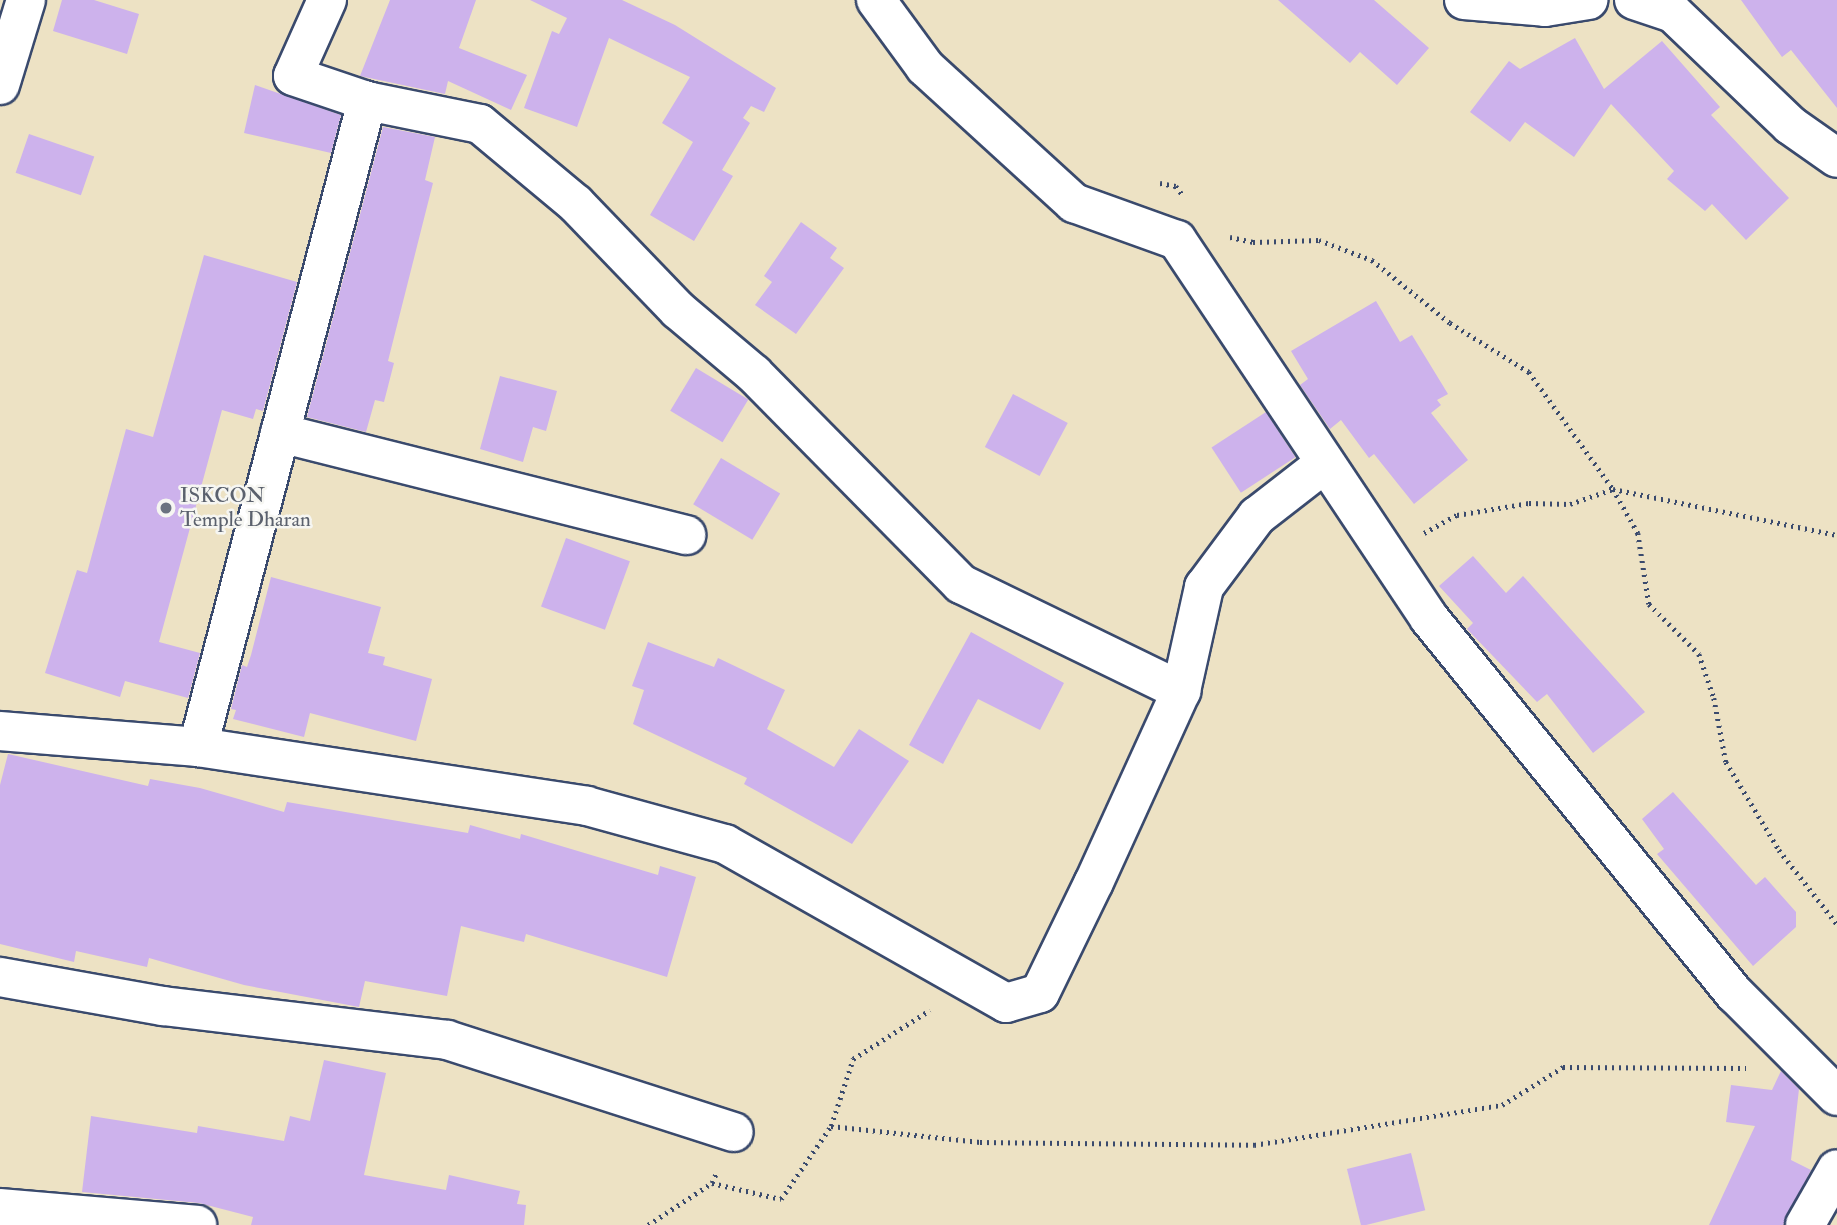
<!DOCTYPE html>
<html>
<head>
<meta charset="utf-8">
<style>
  body { margin:0 }
  #map { position:relative; width:1837px; height:1225px; overflow:hidden; background:#ede2c4; font-family:"IM FELL Double Pica",serif }
  div>[style] { position:absolute }
  [style*='--x'] { left:calc(var(--x)*1px); top:calc(var(--y)*1px); width:calc(var(--w)*1px); rotate:calc(var(--a)*1deg) }
  .building>* { inset:0; background:#cdb2ec; transform-origin:0 0 }
  .path>* { height:4.5px; margin-top:-2.25px; transform-origin:0; background:repeating-linear-gradient(90deg,#3a4a6d 0 2px,transparent 0 7px) }
  .roads { filter:drop-shadow(2px 0 #3a4a6d) drop-shadow(-2px 0 #3a4a6d) drop-shadow(0 2px #3a4a6d) drop-shadow(0 -2px #3a4a6d) }
  .minor>* { height:38px; margin:-19px; padding:0 19px; transform-origin:19px; border-radius:19px; background:#fff }
  .dots>* { width:19px; height:19px; translate:-50% -50%; box-sizing:border-box; border:4px solid #f6f6f2; border-radius:50% }
  span { translate:-50% -50%; white-space:nowrap; text-align:center; line-height:1.15; -webkit-text-stroke:5px #f6f6f2; paint-order:stroke }
  .worship-label { font-size:21px; color:#5b616d }
  .left { translate:0 -50%; text-align:left }
</style>
</head>
<body>
<div id="map">
  <div class="building">
    <div style="clip-path:polygon(62px 0,94px 0,139px 14px,127px 54px,53px 31px)"></div>
    <div style="clip-path:polygon(390px 0,476px 0,459px 48px,527px 75px,511px 110px,448px 81px,445px 94px,360px 76px)"></div>
    <div style="clip-path:polygon(530px 0,622px 0,675px 25px,776px 88px,764px 112px,751px 106px,743px 118px,750px 123px,722px 170px,733px 176px,694px 241px,650px 215px,693px 142px,662px 123px,690px 77px,609px 38px,577px 127px,524px 108px,552px 31px,559px 34px,567px 18px)"></div>
    <div style="clip-path:polygon(1278px 0,1374px 0,1429px 48px,1397px 85px,1360px 52px,1350px 63px)"></div>
    <div style="clip-path:polygon(1741px 0,1837px 0,1837px 108px,1791px 50px,1782px 57px)"></div>
    <div style="clip-path:polygon(1575px 38px,1604px 89px,1662px 41px,1720px 107px,1711px 115px,1789px 198px,1746px 240px,1712px 204px,1705px 211px,1667px 179px,1674px 171px,1611px 104px,1574px 157px,1525px 122px,1510px 142px,1470px 112px,1509px 61px,1520px 69px)"></div>
    <div style="clip-path:polygon(255px 85px,341px 115px,331px 153px,244px 133px)"></div>
    <div style="clip-path:polygon(383px 127px,435px 137px,425px 180px,433px 183px,388px 361px,394px 363px,384px 402px,375px 400px,366px 432px,307px 417px)"></div>
    <div style="left:29px;top:134px;width:69px;height:41px;rotate:19deg"></div>
    <div style="clip-path:polygon(801px 222px,837px 248px,830px 258px,844px 268px,796px 334px,755px 305px,772px 282px,764px 276px)"></div>
    <div style="clip-path:polygon(204px 255px,297px 282px,263px 411px,256px 409px,253px 419px,222px 410px,159px 642px,200px 653px,188px 698px,125px 681px,120px 697px,45px 673px,77px 570px,87px 573px,126px 429px,153px 437px)"></div>
    <div style="clip-path:polygon(1376px 301px,1400px 342px,1412px 335px,1448px 394px,1437px 400px,1441px 405px,1431px 413px,1468px 460px,1414px 504px,1374px 454px,1369px 458px,1341px 420px,1330px 429px,1300px 385px,1308px 379px,1291px 351px)"></div>
    <div style="left:696px;top:368px;width:61px;height:50px;rotate:31deg"></div>
    <div style="clip-path:polygon(500px 376px,557px 391px,546px 431px,533px 427px,523px 462px,480px 449px)"></div>
    <div style="left:1013px;top:394px;width:62px;height:60px;rotate:28deg"></div>
    <div style="left:1266px;top:412px;width:54px;height:65px;rotate:57deg"></div>
    <div style="left:721px;top:458px;width:69px;height:54px;rotate:31deg"></div>
    <div style="left:566px;top:538px;width:68px;height:73px;rotate:20deg"></div>
    <div style="clip-path:polygon(1473px 556px,1506px 593px,1523px 576px,1645px 712px,1593px 753px,1547px 694px,1537px 702px,1467px 629px,1473px 623px,1439px 586px)"></div>
    <div style="clip-path:polygon(271px 577px,381px 607px,368px 653px,385px 657px,383px 665px,432px 679px,416px 741px,310px 713px,304px 737px,233px 719px,236px 710px,231px 709px,242px 665px,247px 667px,251px 655px)"></div>
    <div style="clip-path:polygon(971px 632px,1064px 683px,1040px 730px,978px 699px,943px 764px,909px 745px)"></div>
    <div style="clip-path:polygon(648px 642px,714px 667px,718px 658px,785px 690px,767px 729px,834px 767px,859px 729px,909px 761px,852px 844px,744px 784px,747px 778px,633px 724px,644px 690px,632px 686px)"></div>
    <div style="clip-path:polygon(8px 754px,148px 786px,150px 779px,200px 788px,284px 812px,287px 802px,468px 833px,470px 825px,520px 839px,521px 834px,658px 875px,660px 866px,696px 877px,667px 977px,526px 934px,524px 942px,461px 926px,447px 996px,365px 981px,359px 1007px,244px 985px,149px 958px,147px 967px,76px 951px,74px 962px,0 944px,0 785px)"></div>
    <div style="clip-path:polygon(1673px 792px,1756px 885px,1765px 877px,1796px 912px,1796px 927px,1753px 966px,1657px 854px,1664px 849px,1642px 819px)"></div>
    <div style="clip-path:polygon(324px 1060px,386px 1073px,364px 1175px,446px 1190px,449px 1175px,520px 1191px,517px 1204px,526px 1205px,524px 1225px,251px 1225px,253px 1217px,199px 1203px,82px 1192px,91px 1116px,197px 1133px,198px 1126px,284px 1141px,290px 1116px,310px 1121px)"></div>
    <div style="clip-path:polygon(1781px 1071px,1799px 1089px,1791px 1160px,1811px 1170px,1783px 1225px,1709px 1225px,1755px 1126px,1726px 1122px,1731px 1085px,1772px 1090px)"></div>
    <div style="left:1411px;top:1153px;width:59px;height:66px;rotate:76deg"></div>
  </div>
  <div class="path">
    <div style="--x:1160;--y:183;--w:16;--a:11"></div>
    <div style="--x:1176;--y:186;--w:10;--a:53"></div>
    <div style="--x:1230;--y:237;--w:24;--a:12"></div>
    <div style="--x:1253;--y:242;--w:66;--a:-1.7"></div>
    <div style="--x:1319;--y:240;--w:57;--a:20.7"></div>
    <div style="--x:1372;--y:260;--w:100;--a:38.9"></div>
    <div style="--x:1450;--y:323;--w:93;--a:31.8"></div>
    <div style="--x:1529;--y:372;--w:144;--a:54.3"></div>
    <div style="--x:1613;--y:489;--w:51;--a:60.4"></div>
    <div style="--x:1638;--y:533;--w:72;--a:81.2"></div>
    <div style="--x:1649;--y:604;--w:71;--a:45"></div>
    <div style="--x:1699;--y:654;--w:46;--a:71.2"></div>
    <div style="--x:1714;--y:698;--w:65;--a:79.4"></div>
    <div style="--x:1726;--y:762;--w:103;--a:58.9"></div>
    <div style="--x:1779;--y:850;--w:94;--a:51.9"></div>
    <div style="--x:1424;--y:533;--w:38;--a:-29"></div>
    <div style="--x:1457;--y:515;--w:73;--a:-9.5"></div>
    <div style="--x:1529;--y:503;--w:41;--a:1.4"></div>
    <div style="--x:1570;--y:504;--w:46;--a:-19.2"></div>
    <div style="--x:1613;--y:489;--w:229;--a:11.6"></div>
    <div style="--x:831;--y:1126;--w:150;--a:6.1"></div>
    <div style="--x:980;--y:1142;--w:274;--a:0.6"></div>
    <div style="--x:1254;--y:1145;--w:251;--a:-9.2"></div>
    <div style="--x:1502;--y:1105;--w:72;--a:-31.9"></div>
    <div style="--x:1563;--y:1067;--w:183;--a:0.3"></div>
    <div style="--x:712;--y:1183;--w:71;--a:13.1"></div>
    <div style="--x:781;--y:1199;--w:88;--a:-55.6"></div>
    <div style="--x:831;--y:1126;--w:71;--a:-71.8"></div>
    <div style="--x:853;--y:1059;--w:91;--a:-32.5"></div>
    <div style="--x:648;--y:1225;--w:77;--a:-33.3"></div>
    <div style="--x:712;--y:1183;--w:13;--a:-67"></div>
  </div>
  <div class="roads">
    <div class="minor">
      <div style="--x:327;--y:0;--w:83;--a:114.1"></div>
      <div style="--x:293;--y:76;--w:78;--a:18.7"></div>
      <div style="--x:876;--y:0;--w:83;--a:53.8"></div>
      <div style="--x:925;--y:67;--w:202;--a:42.4"></div>
      <div style="--x:1074;--y:203;--w:109;--a:19.8"></div>
      <div style="--x:1177;--y:240;--w:454;--a:56.3"></div>
      <div style="--x:1429;--y:618;--w:485;--a:50.9"></div>
      <div style="--x:1735;--y:994;--w:144;--a:45"></div>
      <div style="--x:1464;--y:0;--w:81;--a:4.9"></div>
      <div style="--x:1545;--y:7;--w:44;--a:-9.2"></div>
      <div style="--x:1634;--y:0;--w:41;--a:18.4"></div>
      <div style="--x:1673;--y:13;--w:162;--a:43.7"></div>
      <div style="--x:1790;--y:125;--w:57;--a:35.1"></div>
      <div style="--x:0;--y:85;--w:89;--a:-73"></div>
      <div style="--x:280;--y:433;--w:419;--a:14.1"></div>
      <div style="--x:0;--y:731;--w:199;--a:4.6"></div>
      <div style="--x:198;--y:747;--w:393;--a:8.6"></div>
      <div style="--x:587;--y:806;--w:143;--a:15.4"></div>
      <div style="--x:725;--y:844;--w:323;--a:29.5"></div>
      <div style="--x:1006;--y:1003;--w:35;--a:-16"></div>
      <div style="--x:1040;--y:993;--w:123;--a:-64.1"></div>
      <div style="--x:1094;--y:882;--w:210;--a:-65.5"></div>
      <div style="--x:1181;--y:691;--w:107;--a:-77.5"></div>
      <div style="--x:1204;--y:587;--w:89;--a:-53.3"></div>
      <div style="--x:1257;--y:516;--w:85;--a:-37.8"></div>
      <div style="--x:198;--y:747;--w:668;--a:-75.34"></div>
      <div style="--x:367;--y:101;--w:115;--a:11.5"></div>
      <div style="--x:480;--y:124;--w:125;--a:39.8"></div>
      <div style="--x:576;--y:204;--w:147;--a:46.1"></div>
      <div style="--x:678;--y:310;--w:99;--a:40.1"></div>
      <div style="--x:754;--y:374;--w:295;--a:45.4"></div>
      <div style="--x:961;--y:584;--w:245;--a:25.9"></div>
      <div style="--x:0;--y:977;--w:166;--a:10.1"></div>
      <div style="--x:163;--y:1006;--w:286;--a:6.8"></div>
      <div style="--x:447;--y:1040;--w:301;--a:17.8"></div>
      <div style="--x:0;--y:1208;--w:198;--a:4.9"></div>
      <div style="--x:1805;--y:1225;--w:64;--a:-60.3"></div>
    </div>
  </div>
  <div class="dots">
    <div style="left:166px;top:508px;background:#6b7280"></div>
  </div>
  <div class="worship-label">
    <span class="left" style="left:180px;top:508px">ISKCON<br>Temple Dharan</span>
  </div>
</div>
</body>
</html>
